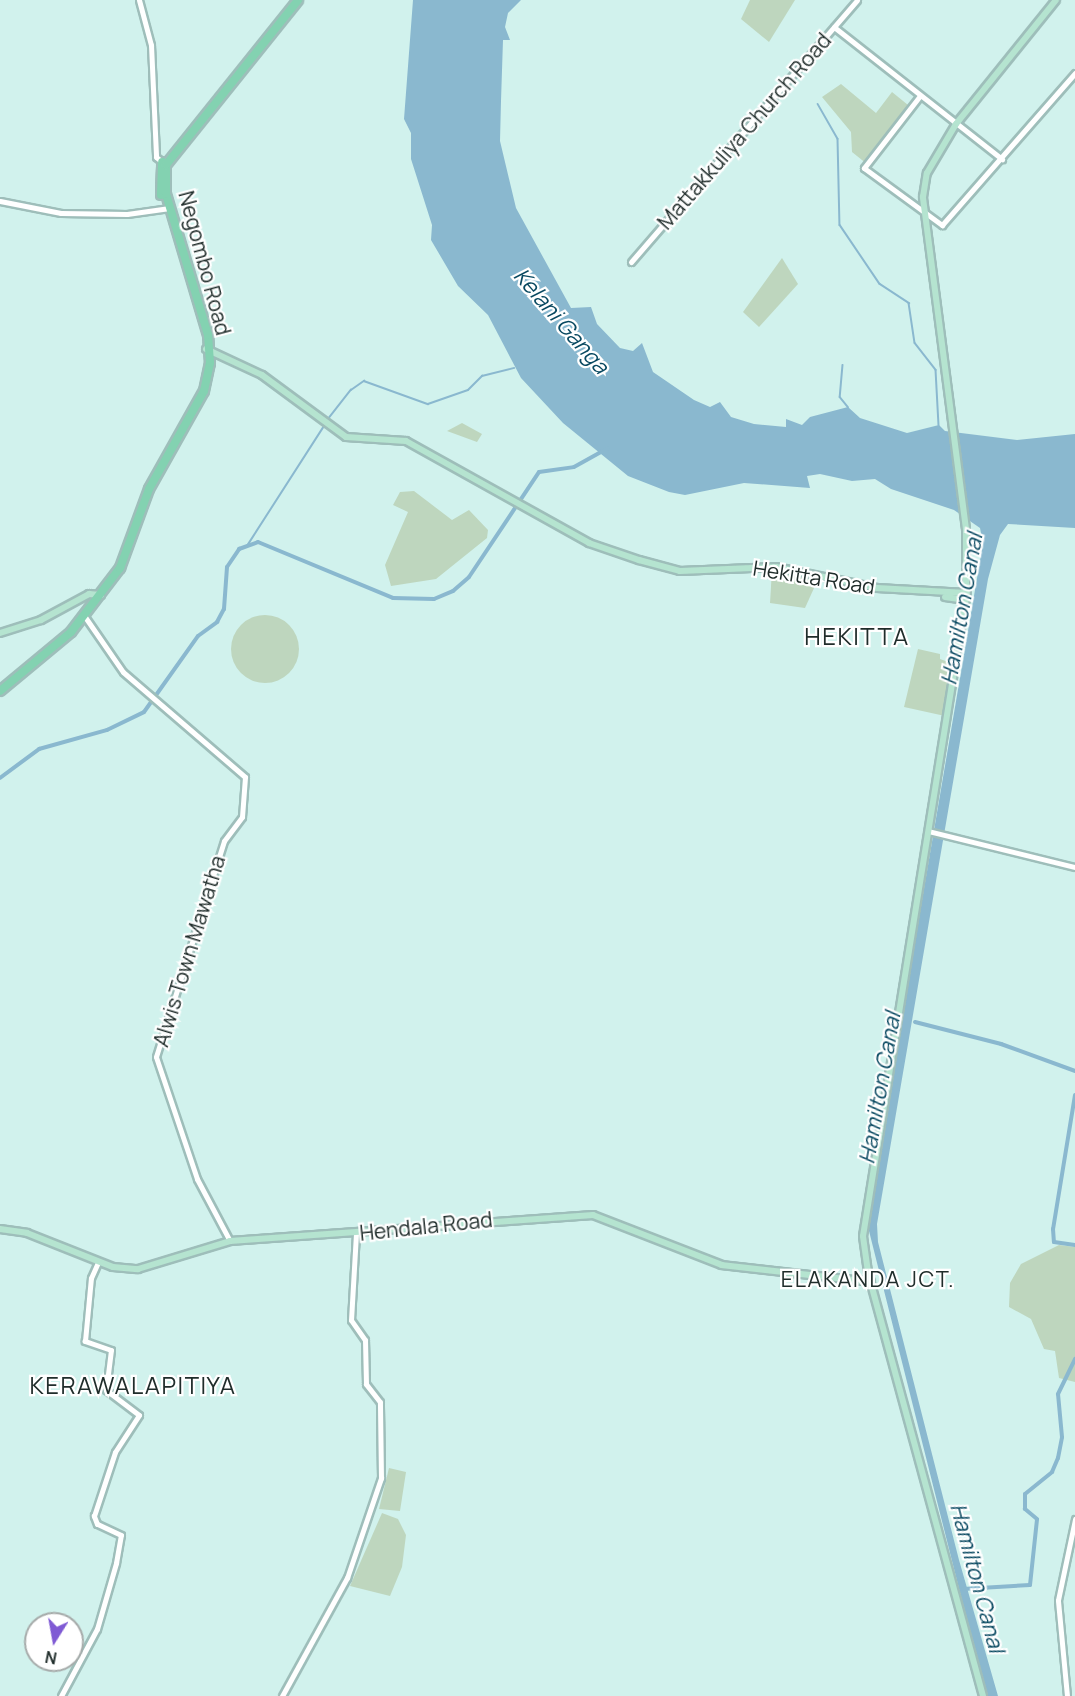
<!DOCTYPE html>
<html>
<head>
<meta charset="utf-8">
<style>
  body { margin:0 }
  #map { position:relative; width:1075px; height:1696px; overflow:hidden; background:#d1f2ed; font-family:Manrope,sans-serif }
  div>[style] { position:absolute }
  [style*='--x'] { left:calc(var(--x)*1px); top:calc(var(--y)*1px); width:calc(var(--w)*1px); rotate:calc(var(--a)*1deg) }
  .green>* { inset:0; background:#bed6be }
  .round { border-radius:50% }
  .water>* { inset:0; background:#8ab8cf }
  .stream>* { height:1.5px; margin:-0.75px; padding:0 0.75px; transform-origin:0.75px; border-radius:0.75px; background:#8ab8cf }
  .canal>* { height:4px; margin:-2px; padding:0 2px; transform-origin:2px; border-radius:2px; background:#8ab8cf }
  .roads { filter:drop-shadow(2px 0 #9ebeba) drop-shadow(-2px 0 #9ebeba) drop-shadow(0 2px #9ebeba) drop-shadow(0 -2px #9ebeba) }
  .minor>* { height:5px; margin:-2.5px; padding:0 2.5px; transform-origin:2.5px; border-radius:2.5px; background:#fff }
  .major>* { height:6px; margin:-3px; padding:0 3px; transform-origin:3px; border-radius:3px; background:#b5e4d0 }
  .highway>* { height:8px; margin:-4px; padding:0 4px; transform-origin:4px; border-radius:4px; background:#83d2b1 }
  span { translate:-50% -50%; white-space:nowrap; text-align:center; line-height:1.15; -webkit-text-stroke:4.5px #fff; paint-order:stroke }
  .street-label { font-size:21px; color:#202d2b }
  .water-label { font-size:22px; color:#094961; font-style:italic }
  .neighbourhood-label { font-size:22px; color:#202d2b; letter-spacing:1.5px }
  .quarter-label { font-size:24px; color:#202d2b; letter-spacing:1.5px }
  .north { position:absolute; left:24px; top:1612px; width:60px; height:60px; box-sizing:border-box; background:#fff; border:2px solid #a6abaa; border-radius:50%; rotate:191deg; font-size:16px; font-weight:700; line-height:24px; text-align:center; color:#202d2b }
  .north::after { content:''; display:block; margin:auto; width:21px; height:27px; background:#7f5ad4; clip-path:polygon(50% 0,100% 100%,50% 72%,0 100%) }
</style>
</head>
<body>
<div id="map">
  <div class="green">
    <div style="clip-path:polygon(750px 0,795px 0,769px 42px,741px 19px)"></div>
    <div style="clip-path:polygon(841px 84px,876px 113px,892px 92px,908px 105px,867px 164px,852px 152px,851px 132px,822px 97px)"></div>
    <div style="clip-path:polygon(782px 258px,798px 284px,759px 327px,743px 312px)"></div>
    <div style="clip-path:polygon(462px 423px,482px 434px,477px 442px,447px 431px)"></div>
    <div style="clip-path:polygon(414px 491px,452px 520px,469px 510px,488px 530px,487px 538px,436px 579px,391px 586px,385px 565px,408px 512px,393px 505px,400px 492px)"></div>
    <div style="clip-path:polygon(772px 570px,819px 577px,805px 608px,770px 603px)"></div>
    <div class="round" style="left:231px;top:615px;width:68px;height:68px"></div>
    <div style="clip-path:polygon(918px 649px,940px 654px,940px 659px,954px 664px,945px 716px,904px 707px)"></div>
    <div style="clip-path:polygon(1059px 1245px,1075px 1247px,1075px 1382px,1059px 1378px,1055px 1351px,1044px 1349px,1031px 1319px,1009px 1307px,1010px 1283px,1021px 1264px)"></div>
    <div style="clip-path:polygon(389px 1468px,406px 1472px,400px 1511px,379px 1509px)"></div>
    <div style="clip-path:polygon(382px 1513px,398px 1519px,406px 1535px,402px 1567px,390px 1596px,350px 1586px)"></div>
  </div>
  <div class="water">
    <div style="clip-path:polygon(413px 0,521px 0,508px 13px,505px 27px,510px 40px,503px 40px,501px 101px,500px 141px,516px 208px,571px 308px,591px 307px,597px 324px,620px 348px,633px 351px,642px 343px,653px 372px,694px 400px,710px 407px,720px 402px,731px 417px,754px 424px,786px 427px,786px 419px,802px 425px,810px 417px,848px 407px,860px 418px,907px 433px,939px 425px,945px 431px,1017px 440px,1075px 434px,1075px 528px,1008px 524px,1000px 535px,988px 579px,877px 1224px,878px 1242px,959px 1560px,998px 1696px,986px 1696px,867px 1223px,983px 543px,980px 528px,954px 510px,891px 489px,875px 479px,852px 481px,820px 474px,807px 476px,810px 488px,744px 483px,685px 495px,669px 492px,628px 476px,563px 423px,521px 378px,488px 315px,458px 286px,431px 240px,432px 225px,411px 159px,411px 133px,404px 119px)"></div>
  </div>
  <div class="stream">
    <div style="--x:818;--y:104;--w:40;--a:60.3"></div>
    <div style="--x:838;--y:139;--w:86;--a:88.7"></div>
    <div style="--x:840;--y:225;--w:71;--a:55.9"></div>
    <div style="--x:880;--y:284;--w:35;--a:33"></div>
    <div style="--x:909;--y:303;--w:40;--a:81.5"></div>
    <div style="--x:915;--y:343;--w:34;--a:52"></div>
    <div style="--x:936;--y:370;--w:55;--a:86.9"></div>
    <div style="--x:843;--y:365;--w:32;--a:95"></div>
    <div style="--x:840;--y:397;--w:13;--a:51"></div>
    <div style="--x:328;--y:419;--w:37;--a:-52"></div>
    <div style="--x:351;--y:390;--w:16;--a:-35"></div>
    <div style="--x:364;--y:381;--w:68;--a:19.8"></div>
    <div style="--x:428;--y:404;--w:42;--a:-19.3"></div>
    <div style="--x:468;--y:390;--w:20;--a:-45"></div>
    <div style="--x:482;--y:376;--w:33;--a:-14"></div>
    <div style="--x:247;--y:546;--w:146;--a:-57.3"></div>
  </div>
  <div class="canal">
    <div style="--x:0;--y:778;--w:49;--a:-36.6"></div>
    <div style="--x:39;--y:749;--w:71;--a:-15.6"></div>
    <div style="--x:107;--y:730;--w:41;--a:-25.9"></div>
    <div style="--x:144;--y:712;--w:93;--a:-54.6"></div>
    <div style="--x:198;--y:636;--w:24;--a:-36"></div>
    <div style="--x:217;--y:622;--w:15;--a:-62"></div>
    <div style="--x:224;--y:609;--w:42;--a:-85.9"></div>
    <div style="--x:227;--y:567;--w:22;--a:-56"></div>
    <div style="--x:239;--y:549;--w:20;--a:-20"></div>
    <div style="--x:258;--y:542;--w:146;--a:22.5"></div>
    <div style="--x:393;--y:598;--w:41;--a:1.4"></div>
    <div style="--x:434;--y:599;--w:21;--a:-23"></div>
    <div style="--x:453;--y:591;--w:21;--a:-41"></div>
    <div style="--x:469;--y:577;--w:126;--a:-56.3"></div>
    <div style="--x:539;--y:472;--w:35;--a:-8"></div>
    <div style="--x:574;--y:467;--w:38;--a:-29"></div>
    <div style="--x:915;--y:1022;--w:89;--a:14.3"></div>
    <div style="--x:1001;--y:1044;--w:79;--a:20"></div>
    <div style="--x:1075;--y:1095;--w:136;--a:99.3"></div>
    <div style="--x:1053;--y:1229;--w:13;--a:86"></div>
    <div style="--x:1054;--y:1242;--w:21;--a:8"></div>
    <div style="--x:963;--y:1589;--w:67;--a:-3.4"></div>
    <div style="--x:1030;--y:1585;--w:66;--a:-83.9"></div>
    <div style="--x:1037;--y:1519;--w:16;--a:-140"></div>
    <div style="--x:1025;--y:1509;--w:15;--a:-90"></div>
    <div style="--x:1025;--y:1494;--w:35;--a:-39"></div>
    <div style="--x:1052;--y:1472;--w:15;--a:-67"></div>
    <div style="--x:1058;--y:1458;--w:21;--a:-79"></div>
    <div style="--x:1062;--y:1437;--w:43;--a:-95.3"></div>
    <div style="--x:1058;--y:1394;--w:39;--a:-64"></div>
  </div>
  <div class="roads">
    <div class="minor">
      <div style="--x:139;--y:0;--w:47;--a:75.1"></div>
      <div style="--x:151;--y:45;--w:112;--a:87.4"></div>
      <div style="--x:156;--y:157;--w:11;--a:38"></div>
      <div style="--x:834;--y:27;--w:214;--a:38.2"></div>
      <div style="--x:919;--y:97;--w:90;--a:127.8"></div>
      <div style="--x:864;--y:168;--w:97;--a:36.2"></div>
      <div style="--x:942;--y:225;--w:202;--a:-48.8"></div>
      <div style="--x:0;--y:201;--w:62;--a:11.1"></div>
      <div style="--x:61;--y:213;--w:66;--a:0.9"></div>
      <div style="--x:127;--y:214;--w:43;--a:-7.9"></div>
      <div style="--x:631;--y:262;--w:346;--a:-49.2"></div>
      <div style="--x:83;--y:614;--w:70;--a:55.4"></div>
      <div style="--x:123;--y:672;--w:161;--a:40.7"></div>
      <div style="--x:245;--y:777;--w:40;--a:94.3"></div>
      <div style="--x:242;--y:817;--w:30;--a:127"></div>
      <div style="--x:224;--y:841;--w:226;--a:107.5"></div>
      <div style="--x:156;--y:1057;--w:129;--a:71.4"></div>
      <div style="--x:197;--y:1179;--w:70;--a:62"></div>
      <div style="--x:928;--y:831;--w:151;--a:13.8"></div>
      <div style="--x:61;--y:1696;--w:76;--a:-61.8"></div>
      <div style="--x:97;--y:1629;--w:69;--a:-73.9"></div>
      <div style="--x:116;--y:1563;--w:28;--a:-80"></div>
      <div style="--x:121;--y:1535;--w:26;--a:-155"></div>
      <div style="--x:97;--y:1524;--w:9;--a:-111"></div>
      <div style="--x:94;--y:1516;--w:67;--a:-71.8"></div>
      <div style="--x:115;--y:1452;--w:44;--a:-57"></div>
      <div style="--x:139;--y:1415;--w:41;--a:-142.9"></div>
      <div style="--x:106;--y:1390;--w:40;--a:-82.9"></div>
      <div style="--x:111;--y:1350;--w:28;--a:-161"></div>
      <div style="--x:85;--y:1341;--w:63;--a:-84.6"></div>
      <div style="--x:91;--y:1278;--w:17;--a:-66"></div>
      <div style="--x:282;--y:1696;--w:135;--a:-61.2"></div>
      <div style="--x:347;--y:1578;--w:106;--a:-71.2"></div>
      <div style="--x:381;--y:1478;--w:76;--a:-90.8"></div>
      <div style="--x:380;--y:1402;--w:23;--a:-128"></div>
      <div style="--x:366;--y:1384;--w:44;--a:-91.3"></div>
      <div style="--x:365;--y:1340;--w:24;--a:-125"></div>
      <div style="--x:351;--y:1320;--w:86;--a:-86.7"></div>
      <div style="--x:1067;--y:1696;--w:96;--a:-95.4"></div>
      <div style="--x:1058;--y:1600;--w:83;--a:-78.1"></div>
    </div>
    <div class="major">
      <div style="--x:206;--y:349;--w:62;--a:24.9"></div>
      <div style="--x:262;--y:375;--w:104;--a:36.4"></div>
      <div style="--x:346;--y:437;--w:60;--a:3.8"></div>
      <div style="--x:406;--y:441;--w:210;--a:29.1"></div>
      <div style="--x:589;--y:543;--w:53;--a:18.8"></div>
      <div style="--x:639;--y:560;--w:42;--a:15"></div>
      <div style="--x:680;--y:571;--w:96;--a:-2.4"></div>
      <div style="--x:776;--y:567;--w:103;--a:11.7"></div>
      <div style="--x:877;--y:588;--w:90;--a:3.2"></div>
      <div style="--x:945;--y:597;--w:21;--a:8"></div>
      <div style="--x:0;--y:633;--w:43;--a:-17.6"></div>
      <div style="--x:41;--y:620;--w:55;--a:-28.4"></div>
      <div style="--x:89;--y:594;--w:12;--a:5"></div>
      <div style="--x:0;--y:1229;--w:27;--a:8"></div>
      <div style="--x:27;--y:1233;--w:92;--a:21.6"></div>
      <div style="--x:113;--y:1267;--w:25;--a:5"></div>
      <div style="--x:138;--y:1269;--w:96;--a:-16.9"></div>
      <div style="--x:230;--y:1241;--w:364;--a:-4.1"></div>
      <div style="--x:593;--y:1215;--w:138;--a:21.2"></div>
      <div style="--x:722;--y:1265;--w:150;--a:6.5"></div>
      <div style="--x:983;--y:1696;--w:439;--a:-105.2"></div>
      <div style="--x:868;--y:1272;--w:36;--a:-98"></div>
      <div style="--x:863;--y:1236;--w:647;--a:-80.84"></div>
      <div style="--x:966;--y:597;--w:68;--a:-90"></div>
      <div style="--x:966;--y:529;--w:335;--a:-97.4"></div>
      <div style="--x:923;--y:197;--w:24;--a:-81"></div>
      <div style="--x:927;--y:173;--w:57;--a:-59.4"></div>
      <div style="--x:956;--y:124;--w:159;--a:-51.1"></div>
    </div>
    <div class="highway">
      <div style="--x:161;--y:195;--w:33;--a:-88"></div>
      <div style="--x:0;--y:691;--w:92;--a:-39.7"></div>
      <div style="--x:71;--y:632;--w:81;--a:-52.6"></div>
      <div style="--x:120;--y:568;--w:84;--a:-69.8"></div>
      <div style="--x:149;--y:489;--w:112;--a:-60.7"></div>
      <div style="--x:204;--y:391;--w:29;--a:-78"></div>
      <div style="--x:210;--y:363;--w:28;--a:-94"></div>
      <div style="--x:208;--y:335;--w:147;--a:-106.6"></div>
      <div style="--x:166;--y:194;--w:29;--a:-90"></div>
      <div style="--x:166;--y:165;--w:211;--a:-51.3"></div>
    </div>
  </div>
  <div class="street-label">
    <span style="left:744px;top:131px;rotate:-49deg">Mattakkuliya Church Road</span>
    <span style="left:205px;top:263px;rotate:75deg">Negombo Road</span>
    <span style="left:814px;top:577px;rotate:9deg">Hekitta Road</span>
    <span style="left:189px;top:951px;rotate:-73deg">Alwis Town Mawatha</span>
    <span style="left:426px;top:1226px;rotate:-6deg">Hendala Road</span>
  </div>
  <div class="water-label">
    <span style="left:561px;top:321px;rotate:49deg">Kelani Ganga</span>
    <span style="left:962px;top:609px;rotate:-80deg">Hamilton Canal</span>
    <span style="left:880px;top:1088px;rotate:-80deg">Hamilton Canal</span>
    <span style="left:977px;top:1578px;rotate:75deg">Hamilton Canal</span>
  </div>
  <div class="neighbourhood-label">
    <span style="left:868px;top:1280px">ELAKANDA JCT.</span>
  </div>
  <div class="quarter-label">
    <span style="left:857px;top:636px">HEKITTA</span>
    <span style="left:133px;top:1385px">KERAWALAPITIYA</span>
  </div>
  <div class="north">N</div>
</div>
</body>
</html>
